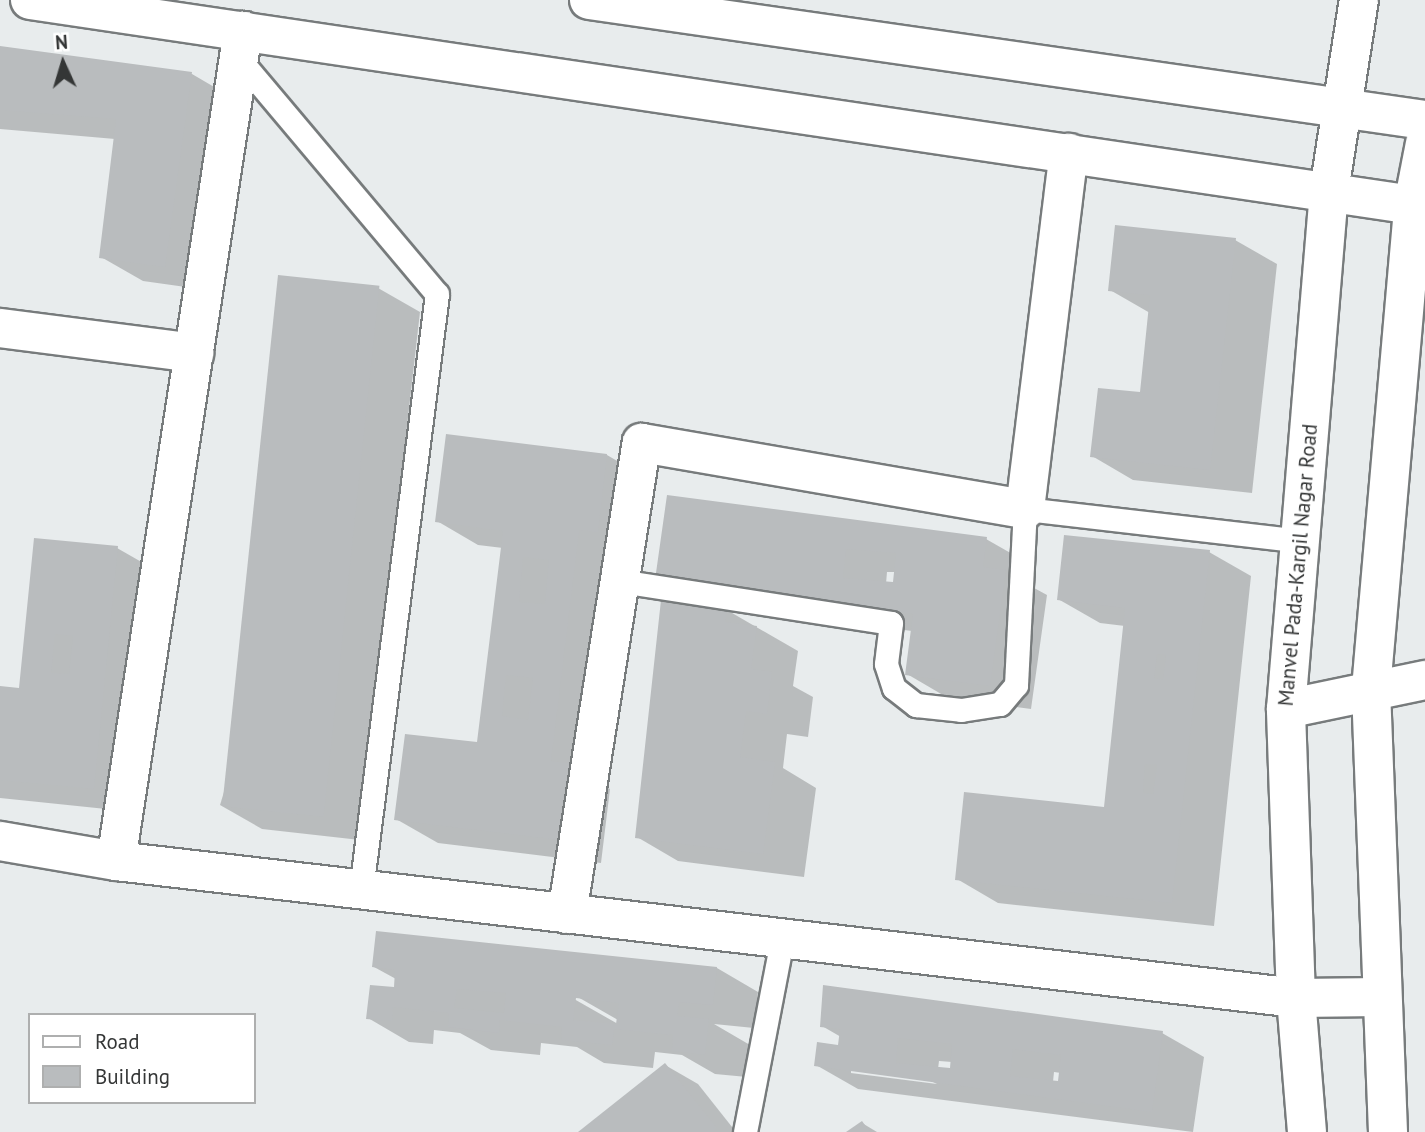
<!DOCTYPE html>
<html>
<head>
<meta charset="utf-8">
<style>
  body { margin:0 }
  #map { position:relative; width:1425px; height:1132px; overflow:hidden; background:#e8eced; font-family:"PT Sans",sans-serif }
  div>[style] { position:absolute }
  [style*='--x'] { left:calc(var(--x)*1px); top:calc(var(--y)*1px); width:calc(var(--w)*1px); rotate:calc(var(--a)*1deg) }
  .shadow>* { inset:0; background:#0003 }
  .building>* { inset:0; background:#b9bcbe; transform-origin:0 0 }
  .roads { filter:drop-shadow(2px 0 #777b7c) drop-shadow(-2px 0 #777b7c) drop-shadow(0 2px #777b7c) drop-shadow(0 -2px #777b7c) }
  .service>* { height:23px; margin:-11.5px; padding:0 11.5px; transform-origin:11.5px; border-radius:11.5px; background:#fff }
  .minor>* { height:38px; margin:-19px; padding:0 19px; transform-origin:19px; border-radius:19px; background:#fff }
  .tertiary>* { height:38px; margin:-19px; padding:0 19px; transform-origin:19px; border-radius:19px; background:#fff }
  span { translate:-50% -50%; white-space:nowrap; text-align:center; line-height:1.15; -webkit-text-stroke:6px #fff; paint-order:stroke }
  .street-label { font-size:21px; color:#343636 }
  .legend { position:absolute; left:28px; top:1013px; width:228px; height:91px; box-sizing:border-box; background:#fff; border:2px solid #aeafaf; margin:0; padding:9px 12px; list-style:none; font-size:21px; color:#343636 }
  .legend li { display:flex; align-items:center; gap:14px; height:35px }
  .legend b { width:35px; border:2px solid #aeafaf }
  .north { position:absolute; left:28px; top:28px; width:70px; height:70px; -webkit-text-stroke:5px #fff; paint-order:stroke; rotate:356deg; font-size:19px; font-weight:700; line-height:28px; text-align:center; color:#343636 }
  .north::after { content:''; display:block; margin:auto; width:24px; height:32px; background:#343636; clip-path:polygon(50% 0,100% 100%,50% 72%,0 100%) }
</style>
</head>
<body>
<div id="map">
  <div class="shadow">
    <div style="clip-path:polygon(0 48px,192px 74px,233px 98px,207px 290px,143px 281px,101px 257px,115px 139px,0 129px)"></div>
    <div style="clip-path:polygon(1235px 240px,1277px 264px,1252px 493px,1133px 480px,1092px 456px,1141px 394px,1150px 313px,1110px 290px)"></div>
    <div style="clip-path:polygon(378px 288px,420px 312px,360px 840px,262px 829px,220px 805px)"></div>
    <div style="clip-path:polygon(607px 455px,648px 479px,593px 779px,610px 789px,601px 863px,438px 843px,396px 819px,478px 744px,503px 548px,478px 545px,437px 521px)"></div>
    <div style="clip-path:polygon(evenodd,668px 497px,986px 539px,1028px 563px,1025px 583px,1047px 595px,1031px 709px,948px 698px,907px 674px,912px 631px,720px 606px,798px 651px,793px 686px,813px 697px,808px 737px,787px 734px,783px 768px,816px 788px,804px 877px,678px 861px,637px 837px,706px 607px,668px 497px,887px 572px,896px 572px,894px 584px,886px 584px,887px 572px)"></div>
    <div style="clip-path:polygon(35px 540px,117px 548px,159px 572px,135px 812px,0 798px,0 688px,21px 690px)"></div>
    <div style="clip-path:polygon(1209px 552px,1251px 576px,1214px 926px,998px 903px,957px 879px,1105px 809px,1125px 626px,1100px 623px,1058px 599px)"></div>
    <div style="clip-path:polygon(evenodd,377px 933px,717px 968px,758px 992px,754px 1028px,714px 1024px,750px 1045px,747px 1077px,715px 1074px,682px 1055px,655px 1052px,653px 1068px,604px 1063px,577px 1047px,541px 1043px,540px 1055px,491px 1050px,460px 1033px,434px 1030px,433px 1044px,409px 1042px,368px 1018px,395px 989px,396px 979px,374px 967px,377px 933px,569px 992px,618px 1020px,618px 1024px,567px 995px,569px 992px)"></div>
    <div style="clip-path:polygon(evenodd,822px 1026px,1162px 1033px,1204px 1057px,1193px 1132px,858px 1089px,816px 1065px,840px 1047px,841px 1037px,822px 1026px,939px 1061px,952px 1062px,952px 1070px,938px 1069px,939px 1061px,822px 1026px,851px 1070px,929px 1080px,937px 1084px,851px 1073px,851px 1070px,822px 1026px,1054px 1072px,1061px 1073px,1060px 1083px,1053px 1082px,1054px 1072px)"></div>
    <div style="clip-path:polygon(665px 1065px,698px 1084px,736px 1132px,581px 1132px)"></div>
    <div style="clip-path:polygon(862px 1123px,877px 1132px,849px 1132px)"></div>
  </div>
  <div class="building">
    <div style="clip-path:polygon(0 46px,192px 72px,165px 267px,99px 258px,116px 119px,0 110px)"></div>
    <div style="clip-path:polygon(1115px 225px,1236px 238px,1210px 470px,1090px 457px,1098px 388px,1140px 392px,1150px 295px,1108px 291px)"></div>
    <div style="left:278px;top:275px;width:102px;height:534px;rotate:6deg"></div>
    <div style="clip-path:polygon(evenodd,446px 434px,607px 454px,598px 532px,579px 530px,551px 761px,569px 763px,560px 840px,394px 820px,405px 734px,477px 742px,503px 531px,435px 522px,446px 434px,523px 557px,549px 560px,545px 604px,519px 602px,523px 557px,446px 434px,506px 675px,533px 678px,528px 720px,502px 716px,506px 675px)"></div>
    <div style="clip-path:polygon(evenodd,667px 495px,987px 537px,983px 567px,1006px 570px,990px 686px,905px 675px,913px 614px,655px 580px,667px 495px,846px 549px,896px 553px,893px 582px,843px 578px,846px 549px)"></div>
    <div style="clip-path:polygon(evenodd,1064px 535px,1210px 550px,1172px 903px,955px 880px,964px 792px,1104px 807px,1125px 608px,1057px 600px,1064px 535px,1157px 654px,1166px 655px,1163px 680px,1154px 678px,1157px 654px,1064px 535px,1145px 764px,1157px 765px,1153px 794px,1143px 793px,1145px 764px)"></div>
    <div style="clip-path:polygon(evenodd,34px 538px,118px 546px,94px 789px,0 780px,0 686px,19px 688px,34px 538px,55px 634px,73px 636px,69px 674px,51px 673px,55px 634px)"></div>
    <div style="clip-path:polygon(661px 600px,727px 608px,725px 622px,757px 626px,751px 669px,772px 672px,767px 714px,746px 711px,740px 757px,775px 762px,763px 854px,635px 838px)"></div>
    <div style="clip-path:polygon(evenodd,376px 931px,717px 967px,713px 1005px,679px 1002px,677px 1016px,709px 1019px,705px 1055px,672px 1051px,673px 1035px,614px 1029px,612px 1045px,561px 1040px,562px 1027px,500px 1020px,499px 1033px,448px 1027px,449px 1013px,393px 1007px,392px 1021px,366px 1019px,370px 985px,394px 987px,395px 970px,372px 967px,376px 931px,457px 989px,506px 993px,504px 1013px,454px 1008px,457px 989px,376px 931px,576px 998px,619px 1003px,616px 1024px,573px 1020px,576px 998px)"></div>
    <div style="clip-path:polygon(evenodd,823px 985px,1163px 1031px,1152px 1112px,814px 1066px,817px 1042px,838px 1045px,840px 1029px,820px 1027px,823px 985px,898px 1038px,952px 1044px,950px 1068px,896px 1063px,898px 1038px,823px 985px,1013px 1049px,1061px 1055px,1058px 1081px,1010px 1076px,1013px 1049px)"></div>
    <div style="clip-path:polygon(665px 1063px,717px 1128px,713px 1132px,578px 1132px)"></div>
    <div style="clip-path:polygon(862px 1121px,870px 1132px,846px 1132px)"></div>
  </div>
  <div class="roads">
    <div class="service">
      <div style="--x:239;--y:59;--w:307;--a:49.9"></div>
      <div style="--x:437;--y:294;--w:601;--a:97.27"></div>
      <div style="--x:620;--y:581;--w:274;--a:8.8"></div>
      <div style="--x:891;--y:623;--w:41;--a:97"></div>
      <div style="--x:886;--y:664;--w:25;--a:72"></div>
      <div style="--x:894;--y:688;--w:28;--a:38"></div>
      <div style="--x:916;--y:705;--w:45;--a:6.3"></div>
      <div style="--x:961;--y:710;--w:39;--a:-9"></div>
      <div style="--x:1000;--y:704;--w:25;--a:-50"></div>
      <div style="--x:1016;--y:685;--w:176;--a:-87.1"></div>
      <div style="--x:1025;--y:509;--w:277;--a:6.6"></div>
      <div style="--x:745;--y:1132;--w:197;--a:-79.1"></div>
    </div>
    <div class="minor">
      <div style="--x:0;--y:328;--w:196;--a:7.3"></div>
      <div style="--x:1286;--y:709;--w:142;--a:-11.8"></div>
      <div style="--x:0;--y:841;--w:118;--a:9.8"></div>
      <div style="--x:116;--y:861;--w:1188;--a:6.62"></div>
      <div style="--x:1296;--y:998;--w:85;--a:-0.7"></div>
      <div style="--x:116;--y:861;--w:840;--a:-81.3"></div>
      <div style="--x:567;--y:914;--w:477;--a:-81"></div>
      <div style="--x:642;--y:443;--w:389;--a:9.8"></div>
      <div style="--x:1025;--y:509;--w:359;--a:-83"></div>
    </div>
    <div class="tertiary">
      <div style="--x:30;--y:0;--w:1398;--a:8.43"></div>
      <div style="--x:589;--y:0;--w:845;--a:8.17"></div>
      <div style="--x:1307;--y:1132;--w:134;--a:-94.7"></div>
      <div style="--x:1296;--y:998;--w:289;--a:-92"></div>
      <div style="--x:1286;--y:709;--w:520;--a:-85.25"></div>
      <div style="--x:1329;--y:191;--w:193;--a:-81.1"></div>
      <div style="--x:1388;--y:1132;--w:443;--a:-92.2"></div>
      <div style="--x:1371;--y:689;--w:486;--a:-85"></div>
      <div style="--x:1413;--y:205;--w:63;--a:-79"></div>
    </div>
  </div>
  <div class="street-label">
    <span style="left:1298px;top:565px;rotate:-85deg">Manvel Pada-Kargil Nagar Road</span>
  </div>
  <ul class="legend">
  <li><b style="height:9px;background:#fff"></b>Road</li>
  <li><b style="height:19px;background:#b9bcbe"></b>Building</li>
  </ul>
  <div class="north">N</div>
</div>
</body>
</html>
